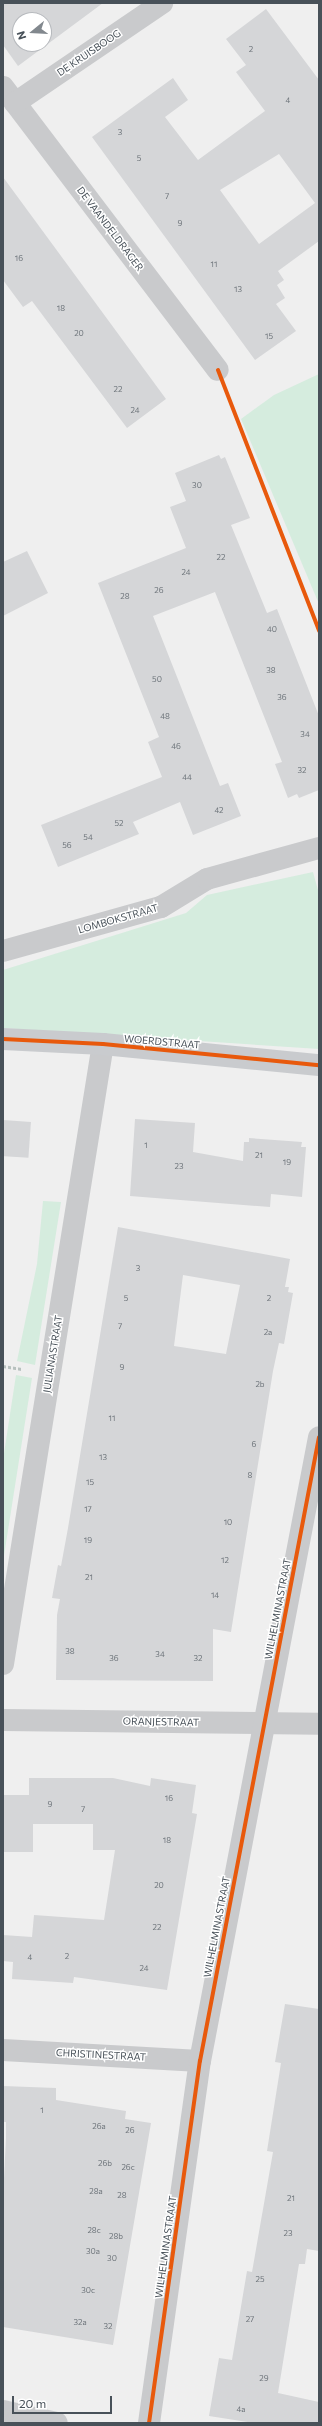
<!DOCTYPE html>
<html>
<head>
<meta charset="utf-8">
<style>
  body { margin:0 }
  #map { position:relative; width:322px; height:2426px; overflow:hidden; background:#efefef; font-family:Commissioner,sans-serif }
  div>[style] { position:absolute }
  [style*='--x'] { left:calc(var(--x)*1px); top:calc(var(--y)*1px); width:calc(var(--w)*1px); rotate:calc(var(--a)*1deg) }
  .green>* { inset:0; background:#d5ecde }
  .building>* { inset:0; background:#d5d6d8; transform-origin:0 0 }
  .path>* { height:2.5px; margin-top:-1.25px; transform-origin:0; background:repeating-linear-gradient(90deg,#b8c1bf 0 3px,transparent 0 5px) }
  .street>* { height:22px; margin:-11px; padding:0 11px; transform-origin:11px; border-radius:11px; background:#c9cacc }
  .secondary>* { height:22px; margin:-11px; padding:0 11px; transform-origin:11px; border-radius:11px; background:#c9cbce }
  .cycleway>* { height:4px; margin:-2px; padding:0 2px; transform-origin:2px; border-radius:2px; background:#e8590c }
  span { translate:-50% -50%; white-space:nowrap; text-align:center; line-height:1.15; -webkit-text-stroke:3px #fff; paint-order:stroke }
  .number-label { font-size:8px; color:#6d747a }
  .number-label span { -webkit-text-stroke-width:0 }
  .street-label { font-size:10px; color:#485159 }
  .frame { position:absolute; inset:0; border:4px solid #485159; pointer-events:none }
  .north { position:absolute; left:12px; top:12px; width:40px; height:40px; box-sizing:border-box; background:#fff; border:1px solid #b6b9bd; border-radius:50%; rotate:252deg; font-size:11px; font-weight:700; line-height:16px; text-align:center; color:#485159 }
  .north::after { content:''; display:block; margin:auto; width:14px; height:18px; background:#82888e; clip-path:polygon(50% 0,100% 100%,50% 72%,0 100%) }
  .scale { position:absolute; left:12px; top:2396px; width:100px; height:18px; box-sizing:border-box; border:2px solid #485159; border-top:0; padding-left:5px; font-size:12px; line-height:14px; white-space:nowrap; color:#485159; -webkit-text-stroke:3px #fff; paint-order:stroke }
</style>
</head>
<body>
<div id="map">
  <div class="green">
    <div style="clip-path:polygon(319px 374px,319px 604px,241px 419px,274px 395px)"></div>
    <div style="clip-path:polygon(313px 872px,319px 894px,319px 1049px,3px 1028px,3px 970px,186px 913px,207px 895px)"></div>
    <div style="clip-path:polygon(43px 1201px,61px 1202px,35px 1365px,17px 1361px,37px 1264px)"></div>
    <div style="clip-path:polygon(16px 1375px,32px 1378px,3px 1562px,3px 1460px)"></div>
  </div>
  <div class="building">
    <div style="clip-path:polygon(evenodd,3px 3px,103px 3px,18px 66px,3px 45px,3px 3px,20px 20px,44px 20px,44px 44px,20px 44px,20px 20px)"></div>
    <div style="clip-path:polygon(evenodd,266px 9px,319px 80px,319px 241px,278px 271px,284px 280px,277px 285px,285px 298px,276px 304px,296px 331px,255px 360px,92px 137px,173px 78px,188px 100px,165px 117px,198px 160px,265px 111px,236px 72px,246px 65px,226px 39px,266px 9px,279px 154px,315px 203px,259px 244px,220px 190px,279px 154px)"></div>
    <div style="clip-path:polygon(3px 177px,166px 399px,127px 428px,32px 301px,23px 307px,3px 280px)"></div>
    <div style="clip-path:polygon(219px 455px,221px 459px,225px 457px,250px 518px,231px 525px,267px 613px,277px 609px,319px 716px,319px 790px,299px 798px,297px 794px,288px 798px,275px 764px,282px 762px,215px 592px,153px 616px,220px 786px,228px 783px,241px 816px,193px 835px,180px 802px,133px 822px,139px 834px,58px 867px,41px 825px,162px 777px,148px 742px,159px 737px,98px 583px,186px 548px,170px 507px,186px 501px,175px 473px)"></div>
    <div style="clip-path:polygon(27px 551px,48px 593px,3px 616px,3px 562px)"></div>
    <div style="clip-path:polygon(135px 1119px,195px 1123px,193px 1152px,243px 1161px,244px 1142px,249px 1142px,249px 1138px,302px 1142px,301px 1147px,306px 1147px,302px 1197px,271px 1194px,270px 1207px,130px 1196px)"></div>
    <div style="left:3px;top:1120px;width:28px;height:36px;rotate:4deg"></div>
    <div style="clip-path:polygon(evenodd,118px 1227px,290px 1259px,285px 1287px,289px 1287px,288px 1292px,293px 1293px,284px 1344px,279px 1343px,273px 1371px,231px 1632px,213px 1629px,213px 1681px,56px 1680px,57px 1615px,60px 1599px,52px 1598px,58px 1565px,61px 1566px,68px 1528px,118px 1227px,183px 1275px,240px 1285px,226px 1354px,174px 1346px,183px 1275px)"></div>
    <div style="clip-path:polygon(29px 1778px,113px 1778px,150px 1786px,151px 1778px,196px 1785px,192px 1813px,197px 1814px,167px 1990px,74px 1977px,73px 1983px,12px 1979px,13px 1962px,3px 1961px,3px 1935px,32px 1937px,34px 1915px,104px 1920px,115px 1850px,93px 1850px,93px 1824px,33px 1824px,33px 1852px,3px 1852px,3px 1795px,29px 1795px)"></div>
    <div style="clip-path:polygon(285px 2004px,319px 2009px,319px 2251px,307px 2249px,305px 2264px,299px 2264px,278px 2393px,319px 2402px,319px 2423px,254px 2423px,209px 2416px,219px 2358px,232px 2360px,247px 2271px,252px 2272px,273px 2152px,267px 2151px,281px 2063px,275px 2062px)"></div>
    <div style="clip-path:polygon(3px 2086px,56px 2088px,56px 2100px,126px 2111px,125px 2119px,151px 2123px,113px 2345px,3px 2327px,3px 2198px,6px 2138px,6px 2122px,3px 2122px)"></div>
  </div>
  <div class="path">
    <div style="--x:3;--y:1366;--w:19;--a:9"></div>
  </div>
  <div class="street">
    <div style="--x:3;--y:87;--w:355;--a:52.8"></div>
    <div style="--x:15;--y:103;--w:178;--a:-34.2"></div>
    <div style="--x:3;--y:951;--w:164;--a:-15.6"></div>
    <div style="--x:161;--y:907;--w:54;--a:-31.3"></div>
    <div style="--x:207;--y:879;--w:116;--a:-15.5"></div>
    <div style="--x:3;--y:1664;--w:628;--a:-80.84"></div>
    <div style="--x:3;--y:1720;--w:316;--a:0.7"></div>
    <div style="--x:3;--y:2050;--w:197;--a:3.2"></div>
    <div style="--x:3;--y:2411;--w:55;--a:12.5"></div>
    <div style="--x:149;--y:2423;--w:366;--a:-82"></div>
    <div style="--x:200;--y:2061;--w:635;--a:-79.2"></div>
  </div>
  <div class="secondary">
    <div style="--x:3;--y:1039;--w:100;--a:2.9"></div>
    <div style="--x:103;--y:1044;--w:217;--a:5.6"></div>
  </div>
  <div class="cycleway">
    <div style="--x:218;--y:370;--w:280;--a:68.8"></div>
    <div style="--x:3;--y:1039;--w:100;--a:2.9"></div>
    <div style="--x:103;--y:1044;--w:217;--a:5.6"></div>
    <div style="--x:149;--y:2423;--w:366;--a:-82"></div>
    <div style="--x:200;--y:2061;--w:635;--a:-79.2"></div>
  </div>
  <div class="number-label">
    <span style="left:251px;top:50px">2</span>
    <span style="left:288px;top:101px">4</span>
    <span style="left:120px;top:133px">3</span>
    <span style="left:139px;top:159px">5</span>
    <span style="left:167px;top:197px">7</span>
    <span style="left:180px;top:224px">9</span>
    <span style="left:19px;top:259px">16</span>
    <span style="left:214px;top:265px">11</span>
    <span style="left:238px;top:290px">13</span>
    <span style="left:61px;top:309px">18</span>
    <span style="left:79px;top:334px">20</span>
    <span style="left:269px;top:337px">15</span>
    <span style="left:118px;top:390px">22</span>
    <span style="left:135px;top:411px">24</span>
    <span style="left:197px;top:486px">30</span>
    <span style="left:221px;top:558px">22</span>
    <span style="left:186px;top:573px">24</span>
    <span style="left:159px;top:591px">26</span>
    <span style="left:125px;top:597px">28</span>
    <span style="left:272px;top:630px">40</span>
    <span style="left:271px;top:671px">38</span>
    <span style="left:157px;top:680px">50</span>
    <span style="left:282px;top:698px">36</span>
    <span style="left:165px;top:717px">48</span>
    <span style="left:305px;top:735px">34</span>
    <span style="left:176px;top:747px">46</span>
    <span style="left:302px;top:771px">32</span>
    <span style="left:187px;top:778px">44</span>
    <span style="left:219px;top:811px">42</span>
    <span style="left:119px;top:824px">52</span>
    <span style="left:88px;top:838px">54</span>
    <span style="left:67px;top:846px">56</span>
    <span style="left:146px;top:1146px">1</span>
    <span style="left:259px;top:1156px">21</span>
    <span style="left:287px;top:1163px">19</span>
    <span style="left:179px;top:1167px">23</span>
    <span style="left:138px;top:1269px">3</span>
    <span style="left:126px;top:1299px">5</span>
    <span style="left:269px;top:1299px">2</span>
    <span style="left:120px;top:1327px">7</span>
    <span style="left:268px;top:1333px">2a</span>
    <span style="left:122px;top:1368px">9</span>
    <span style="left:260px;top:1385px">2b</span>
    <span style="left:112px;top:1419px">11</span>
    <span style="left:254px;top:1445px">6</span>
    <span style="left:103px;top:1458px">13</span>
    <span style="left:250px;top:1476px">8</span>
    <span style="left:90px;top:1483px">15</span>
    <span style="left:88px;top:1510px">17</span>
    <span style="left:228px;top:1523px">10</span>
    <span style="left:88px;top:1541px">19</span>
    <span style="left:225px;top:1561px">12</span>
    <span style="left:89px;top:1578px">21</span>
    <span style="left:215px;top:1596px">14</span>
    <span style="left:70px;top:1652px">38</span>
    <span style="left:160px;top:1655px">34</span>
    <span style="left:114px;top:1659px">36</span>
    <span style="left:198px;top:1659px">32</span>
    <span style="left:169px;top:1799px">16</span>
    <span style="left:50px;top:1805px">9</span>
    <span style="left:83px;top:1810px">7</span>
    <span style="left:167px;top:1841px">18</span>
    <span style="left:159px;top:1886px">20</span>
    <span style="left:157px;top:1928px">22</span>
    <span style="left:67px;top:1957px">2</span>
    <span style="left:30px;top:1958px">4</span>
    <span style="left:144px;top:1969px">24</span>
    <span style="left:42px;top:2111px">1</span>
    <span style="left:99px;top:2127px">26a</span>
    <span style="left:130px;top:2131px">26</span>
    <span style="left:105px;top:2164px">26b</span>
    <span style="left:128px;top:2168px">26c</span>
    <span style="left:96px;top:2192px">28a</span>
    <span style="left:122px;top:2196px">28</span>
    <span style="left:291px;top:2199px">21</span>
    <span style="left:94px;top:2231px">28c</span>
    <span style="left:288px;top:2234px">23</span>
    <span style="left:116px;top:2237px">28b</span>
    <span style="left:93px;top:2252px">30a</span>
    <span style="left:112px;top:2259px">30</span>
    <span style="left:260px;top:2280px">25</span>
    <span style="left:88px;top:2291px">30c</span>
    <span style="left:250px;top:2320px">27</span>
    <span style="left:80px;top:2323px">32a</span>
    <span style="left:108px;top:2327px">32</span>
    <span style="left:264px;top:2379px">29</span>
    <span style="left:241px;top:2410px">4a</span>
  </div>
  <div class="street-label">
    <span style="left:89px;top:53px;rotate:-34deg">DE KRUISBOOG</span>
    <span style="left:110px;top:229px;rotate:53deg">DE VAANDELDRAGER</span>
    <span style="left:118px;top:919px;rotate:-16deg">LOMBOKSTRAAT</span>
    <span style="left:162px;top:1042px;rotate:5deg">WOERDSTRAAT</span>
    <span style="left:53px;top:1354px;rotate:-81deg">JULIANASTRAAT</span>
    <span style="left:278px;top:1609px;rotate:-79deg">WILHELMINASTRAAT</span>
    <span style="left:161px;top:1722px;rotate:1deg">ORANJESTRAAT</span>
    <span style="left:217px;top:1927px;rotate:-79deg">WILHELMINASTRAAT</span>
    <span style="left:101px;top:2055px;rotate:3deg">CHRISTINESTRAAT</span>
    <span style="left:166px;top:2247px;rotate:-82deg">WILHELMINASTRAAT</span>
  </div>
  <div class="frame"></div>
  <div class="north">N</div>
  <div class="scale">20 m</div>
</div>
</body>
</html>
